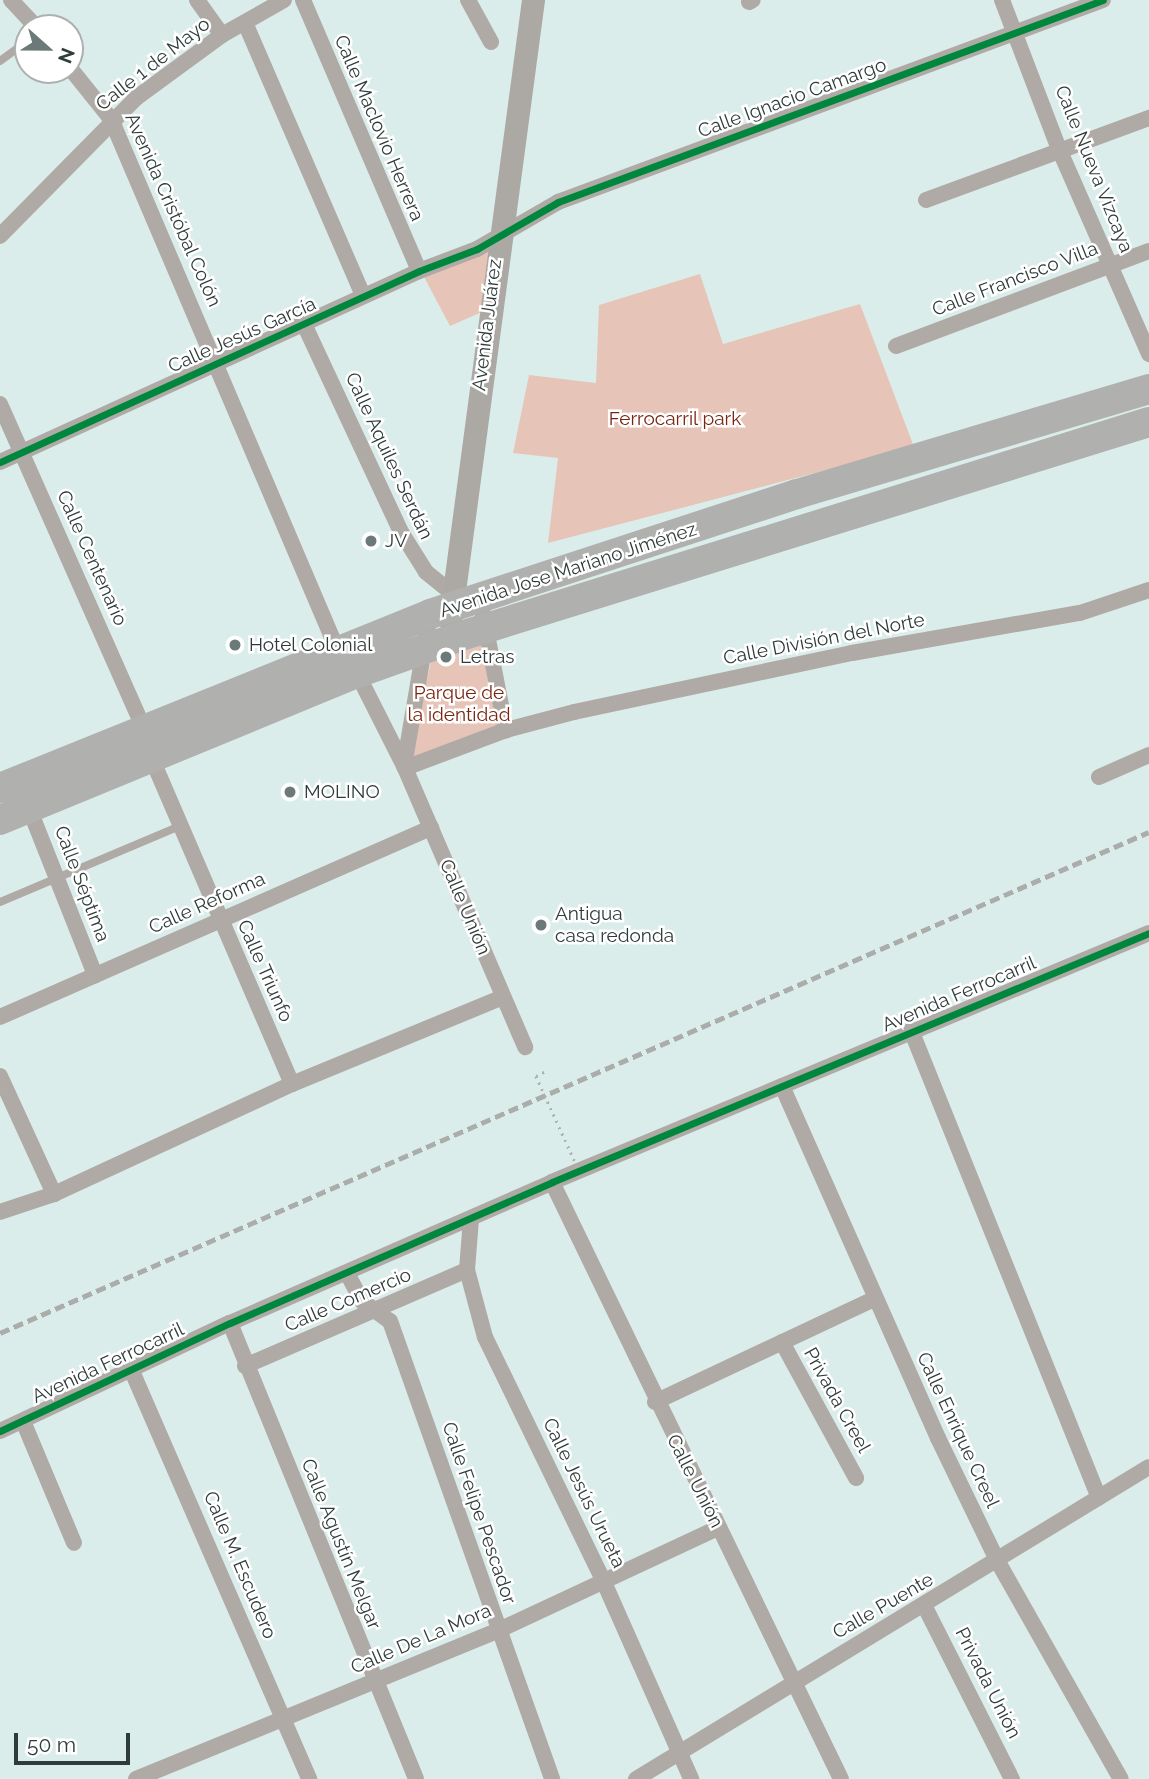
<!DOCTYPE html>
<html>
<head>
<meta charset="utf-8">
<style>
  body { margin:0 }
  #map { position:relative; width:1149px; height:1779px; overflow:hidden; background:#dbedea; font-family:Raleway,sans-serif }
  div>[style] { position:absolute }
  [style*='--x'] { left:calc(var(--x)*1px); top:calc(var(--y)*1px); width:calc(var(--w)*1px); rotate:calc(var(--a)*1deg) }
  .green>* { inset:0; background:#e7c4b8 }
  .path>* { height:2.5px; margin-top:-1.25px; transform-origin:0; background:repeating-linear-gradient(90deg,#afb1ae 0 2px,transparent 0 7px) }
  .lane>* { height:8px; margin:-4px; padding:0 4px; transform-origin:4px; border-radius:4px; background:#b0aaa6 }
  .street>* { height:16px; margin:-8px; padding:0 8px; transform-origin:8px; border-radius:8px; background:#b0aaa6 }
  .secondary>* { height:23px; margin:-11.5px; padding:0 11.5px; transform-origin:11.5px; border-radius:11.5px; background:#aca9a5 }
  .highway>* { height:30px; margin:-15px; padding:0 15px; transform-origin:15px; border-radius:15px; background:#b0b1ae }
  .rail>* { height:4.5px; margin-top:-2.25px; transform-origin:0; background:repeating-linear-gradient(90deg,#abadaa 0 10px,transparent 0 15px) }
  .path-bridge>* { height:2.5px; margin-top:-1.25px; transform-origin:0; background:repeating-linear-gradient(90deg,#afb1ae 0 2px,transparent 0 7px) }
  .cycleway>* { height:7px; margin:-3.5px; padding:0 3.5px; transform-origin:3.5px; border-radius:3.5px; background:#00873e }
  .dots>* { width:19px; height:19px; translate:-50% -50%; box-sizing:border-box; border:4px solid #fff; border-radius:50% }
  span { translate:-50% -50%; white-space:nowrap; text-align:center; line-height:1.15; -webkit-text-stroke:5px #fff; paint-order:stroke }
  .street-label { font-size:19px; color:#2f3c3a }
  .park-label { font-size:19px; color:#782510 }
  .poi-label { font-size:19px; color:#2f3c3a }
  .left { translate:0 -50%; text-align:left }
  .north { position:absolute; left:14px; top:14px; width:70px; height:70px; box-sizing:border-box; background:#fff; border:2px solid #acb1b0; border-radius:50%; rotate:111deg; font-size:19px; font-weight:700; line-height:28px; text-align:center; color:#2f3c3a }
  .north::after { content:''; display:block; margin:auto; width:24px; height:32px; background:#6b7a78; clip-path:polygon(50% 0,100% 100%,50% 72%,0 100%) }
  .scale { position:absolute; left:14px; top:1733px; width:116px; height:32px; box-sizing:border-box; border:4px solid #2f3c3a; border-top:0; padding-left:9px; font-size:21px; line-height:24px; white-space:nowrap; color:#2f3c3a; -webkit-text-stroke:5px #fff; paint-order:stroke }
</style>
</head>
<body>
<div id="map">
  <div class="green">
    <div style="clip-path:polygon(492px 247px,482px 312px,450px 326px,423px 275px)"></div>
    <div style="clip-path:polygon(700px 274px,723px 344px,860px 304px,914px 447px,548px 543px,558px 458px,513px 453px,529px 375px,596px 383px,599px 305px)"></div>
    <div style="clip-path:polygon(483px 635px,502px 727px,407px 762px,431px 662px)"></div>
  </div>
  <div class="path">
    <div style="--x:536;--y:1076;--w:9;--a:-27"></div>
  </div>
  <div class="lane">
    <div style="--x:0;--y:61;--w:34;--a:-36"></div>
    <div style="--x:0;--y:902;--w:195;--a:-22.9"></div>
  </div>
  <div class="street">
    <div style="--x:11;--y:0;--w:38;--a:47"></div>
    <div style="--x:197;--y:0;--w:43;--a:54.5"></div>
    <div style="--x:303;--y:0;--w:295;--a:66.8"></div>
    <div style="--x:468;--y:0;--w:48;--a:61.3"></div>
    <div style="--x:1002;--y:0;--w:160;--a:69.1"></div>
    <div style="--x:1059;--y:149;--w:224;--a:66.3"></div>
    <div style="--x:749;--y:2;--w:4;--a:-27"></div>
    <div style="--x:246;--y:25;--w:295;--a:66.6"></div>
    <div style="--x:70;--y:68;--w:65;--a:51.2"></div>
    <div style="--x:111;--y:119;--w:576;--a:66.91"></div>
    <div style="--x:926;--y:200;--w:238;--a:-20.2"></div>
    <div style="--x:0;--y:236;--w:194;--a:-45.4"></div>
    <div style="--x:136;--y:98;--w:107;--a:-36.2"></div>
    <div style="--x:222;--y:35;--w:71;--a:-29.4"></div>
    <div style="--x:304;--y:324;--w:230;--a:65"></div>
    <div style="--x:401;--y:532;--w:47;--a:58"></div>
    <div style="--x:426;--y:572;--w:35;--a:39"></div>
    <div style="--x:896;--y:346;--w:270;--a:-20.6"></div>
    <div style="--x:0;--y:404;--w:355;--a:66.1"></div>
    <div style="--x:0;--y:462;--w:460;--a:-24.5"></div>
    <div style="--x:419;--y:271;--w:62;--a:-20.8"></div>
    <div style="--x:477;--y:249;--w:94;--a:-30.1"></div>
    <div style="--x:558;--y:202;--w:581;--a:-20.34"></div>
    <div style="--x:480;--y:599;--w:134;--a:78.8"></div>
    <div style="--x:357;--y:673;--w:106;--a:63.2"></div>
    <div style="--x:405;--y:768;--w:304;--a:66.7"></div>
    <div style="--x:152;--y:759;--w:354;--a:66.7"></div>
    <div style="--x:404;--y:766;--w:154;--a:-80.3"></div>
    <div style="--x:405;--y:768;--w:108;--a:-20.6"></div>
    <div style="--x:506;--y:730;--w:70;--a:-14.8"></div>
    <div style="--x:574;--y:712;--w:284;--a:-12"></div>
    <div style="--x:852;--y:653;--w:231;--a:-10"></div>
    <div style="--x:1080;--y:613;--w:73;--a:-18.4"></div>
    <div style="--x:1099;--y:777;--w:55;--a:-23.7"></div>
    <div style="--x:29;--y:808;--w:180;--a:68.4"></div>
    <div style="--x:0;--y:1017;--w:471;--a:-23.7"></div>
    <div style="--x:911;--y:1030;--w:504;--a:68.11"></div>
    <div style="--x:0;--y:1076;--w:130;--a:65.4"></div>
    <div style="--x:782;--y:1086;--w:385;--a:66.1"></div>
    <div style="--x:938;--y:1438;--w:138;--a:64.2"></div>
    <div style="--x:998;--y:1562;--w:249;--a:60.5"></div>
    <div style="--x:552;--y:1182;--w:663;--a:64.17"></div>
    <div style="--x:0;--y:1212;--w:57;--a:-18.4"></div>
    <div style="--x:54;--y:1194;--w:262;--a:-24.8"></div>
    <div style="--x:292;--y:1084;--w:228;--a:-22.4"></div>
    <div style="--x:471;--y:1219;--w:51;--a:94.5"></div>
    <div style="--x:467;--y:1270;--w:69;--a:75"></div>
    <div style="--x:485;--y:1337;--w:270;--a:64.1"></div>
    <div style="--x:603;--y:1580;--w:218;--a:66.1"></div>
    <div style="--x:348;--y:1275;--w:30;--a:62"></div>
    <div style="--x:362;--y:1301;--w:34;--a:36"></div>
    <div style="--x:390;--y:1321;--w:486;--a:70.5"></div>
    <div style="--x:230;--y:1323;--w:492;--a:67.8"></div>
    <div style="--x:782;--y:1342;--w:155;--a:61.4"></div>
    <div style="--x:245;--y:1366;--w:242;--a:-23.4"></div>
    <div style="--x:131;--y:1369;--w:447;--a:66.5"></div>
    <div style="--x:655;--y:1402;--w:242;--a:-25.2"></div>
    <div style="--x:23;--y:1421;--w:132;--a:67.3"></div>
    <div style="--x:0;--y:1431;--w:254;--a:-25.2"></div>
    <div style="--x:230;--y:1323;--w:352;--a:-23.6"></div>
    <div style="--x:552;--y:1182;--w:647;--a:-22.64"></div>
    <div style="--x:925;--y:1607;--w:193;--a:63.2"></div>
    <div style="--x:136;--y:1779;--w:392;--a:-22.3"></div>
    <div style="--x:499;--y:1630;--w:242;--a:-25"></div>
    <div style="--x:636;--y:1779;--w:600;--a:-31.31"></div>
  </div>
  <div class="secondary">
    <div style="--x:450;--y:621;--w:627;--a:-82.39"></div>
  </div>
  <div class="highway">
    <div style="--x:0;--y:788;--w:464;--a:-22"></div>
    <div style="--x:430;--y:614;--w:386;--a:-18.1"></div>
    <div style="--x:797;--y:494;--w:367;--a:-16.6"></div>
    <div style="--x:0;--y:820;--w:386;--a:-22.4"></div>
    <div style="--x:357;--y:673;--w:114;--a:-19.6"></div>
    <div style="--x:464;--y:635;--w:717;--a:-17.27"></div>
  </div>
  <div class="rail">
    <div style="--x:0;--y:1333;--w:1253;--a:-23.56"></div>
  </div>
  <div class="path-bridge">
    <div style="--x:536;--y:1076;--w:111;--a:65.5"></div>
  </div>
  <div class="cycleway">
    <div style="--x:0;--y:462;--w:460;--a:-24.5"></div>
    <div style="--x:419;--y:271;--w:62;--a:-20.8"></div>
    <div style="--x:477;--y:249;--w:94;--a:-30.1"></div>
    <div style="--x:558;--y:202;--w:581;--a:-20.34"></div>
    <div style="--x:0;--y:1431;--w:254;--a:-25.2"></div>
    <div style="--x:230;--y:1323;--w:352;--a:-23.6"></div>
    <div style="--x:552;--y:1182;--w:647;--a:-22.64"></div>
  </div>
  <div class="dots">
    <div style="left:371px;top:541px;background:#6b7a78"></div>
    <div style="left:235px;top:645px;background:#6b7a78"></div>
    <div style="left:446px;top:657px;background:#6b7a78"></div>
    <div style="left:290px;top:792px;background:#6b7a78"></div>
    <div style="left:541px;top:925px;background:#6b7a78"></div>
  </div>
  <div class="street-label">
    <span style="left:153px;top:64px;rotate:-38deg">Calle 1 de Mayo</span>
    <span style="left:792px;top:98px;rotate:-20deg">Calle Ignacio Camargo</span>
    <span style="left:379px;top:128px;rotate:67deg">Calle Maclovio Herrera</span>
    <span style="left:1094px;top:169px;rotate:68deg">Calle Nueva Vizcaya</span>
    <span style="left:173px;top:210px;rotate:66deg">Avenida Cristóbal Colón</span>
    <span style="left:1015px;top:279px;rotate:-21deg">Calle Francisco Villa</span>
    <span style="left:487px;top:325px;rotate:-83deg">Avenida Juárez</span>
    <span style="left:242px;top:335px;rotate:-24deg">Calle Jesús García</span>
    <span style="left:389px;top:456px;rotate:65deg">Calle Aquiles Serdán</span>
    <span style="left:92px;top:558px;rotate:66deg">Calle Centenario</span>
    <span style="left:568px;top:570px;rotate:-18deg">Avenida Jose Mariano Jiménez</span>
    <span style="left:824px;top:639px;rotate:-11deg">Calle División del Norte</span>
    <span style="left:82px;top:884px;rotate:69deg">Calle Séptima</span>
    <span style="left:207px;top:903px;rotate:-24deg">Calle Reforma</span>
    <span style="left:465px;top:907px;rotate:67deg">Calle Unión</span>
    <span style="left:265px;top:971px;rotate:66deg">Calle Triunfo</span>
    <span style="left:959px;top:994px;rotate:-23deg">Avenida Ferrocarril</span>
    <span style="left:348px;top:1300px;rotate:-23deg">Calle Comercio</span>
    <span style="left:108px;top:1363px;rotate:-25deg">Avenida Ferrocarril</span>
    <span style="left:837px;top:1400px;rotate:61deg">Privada Creel</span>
    <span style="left:958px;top:1430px;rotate:65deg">Calle Enrique Creel</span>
    <span style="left:695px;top:1481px;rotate:63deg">Calle Unión</span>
    <span style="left:584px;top:1493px;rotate:64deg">Calle Jesús Urueta</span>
    <span style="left:479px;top:1513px;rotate:71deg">Calle Felipe Pescador</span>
    <span style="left:341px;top:1544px;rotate:68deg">Calle Agustín Melgar</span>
    <span style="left:240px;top:1565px;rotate:67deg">Calle M. Escudero</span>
    <span style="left:883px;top:1606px;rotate:-30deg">Calle Puente</span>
    <span style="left:421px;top:1639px;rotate:-23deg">Calle De La Mora</span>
    <span style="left:988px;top:1683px;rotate:63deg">Privada Unión</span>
  </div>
  <div class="park-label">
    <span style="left:675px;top:419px">Ferrocarril park</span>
    <span style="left:459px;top:704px">Parque de<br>la identidad</span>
  </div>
  <div class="poi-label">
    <span class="left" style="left:385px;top:541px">JV</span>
    <span class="left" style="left:249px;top:645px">Hotel Colonial</span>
    <span class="left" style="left:460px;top:657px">Letras</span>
    <span class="left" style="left:304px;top:792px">MOLINO</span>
    <span class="left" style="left:555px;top:925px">Antigua<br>casa redonda</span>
  </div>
  <div class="north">N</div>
  <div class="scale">50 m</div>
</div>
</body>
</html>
